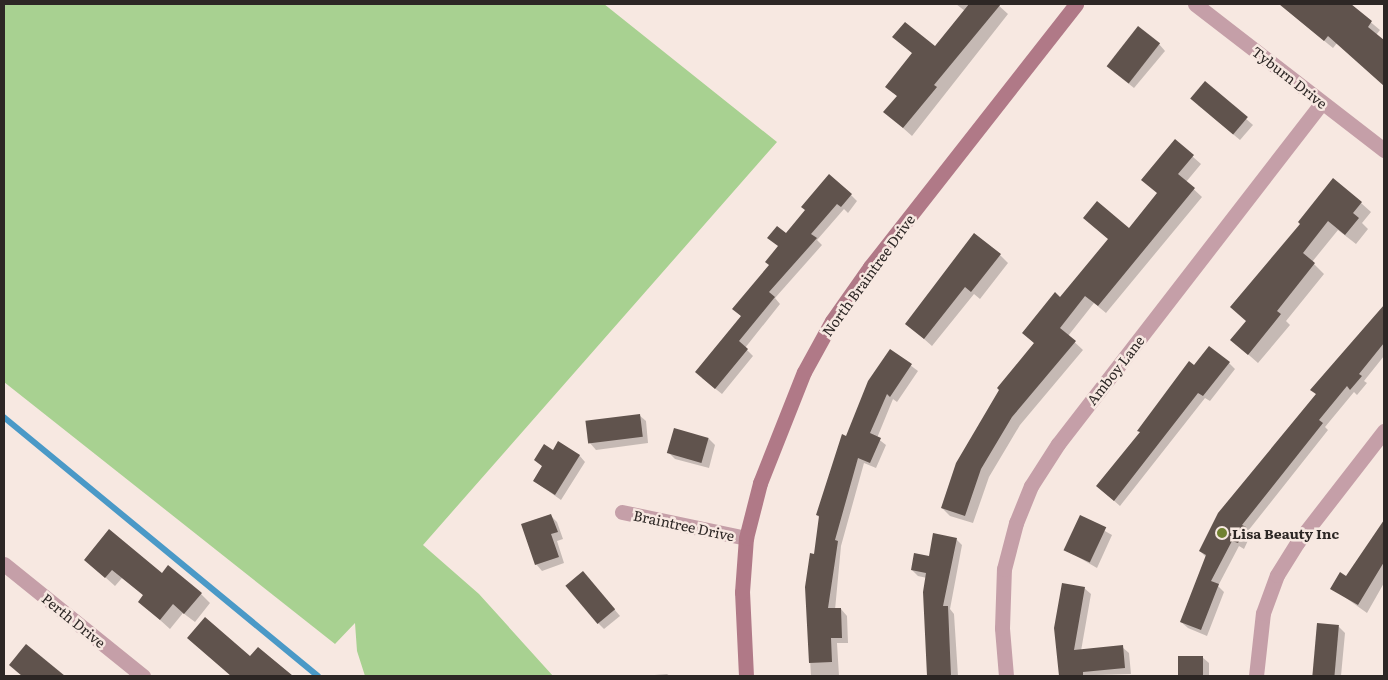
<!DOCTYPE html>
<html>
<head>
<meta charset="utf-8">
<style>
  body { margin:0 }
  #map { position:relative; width:1388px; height:680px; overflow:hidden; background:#f7e8e1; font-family:Literata,serif }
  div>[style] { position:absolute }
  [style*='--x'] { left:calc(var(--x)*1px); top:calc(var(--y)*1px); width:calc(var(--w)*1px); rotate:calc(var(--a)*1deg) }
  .green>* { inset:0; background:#a8d191 }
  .shadow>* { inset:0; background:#0003 }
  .stream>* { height:5.5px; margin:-2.75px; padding:0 2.75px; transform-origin:2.75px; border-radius:2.75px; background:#4a99c7 }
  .building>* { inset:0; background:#60534d; transform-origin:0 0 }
  .street>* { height:15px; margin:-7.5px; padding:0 7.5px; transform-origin:7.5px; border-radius:7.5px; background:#c59fa8 }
  .secondary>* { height:15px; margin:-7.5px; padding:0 7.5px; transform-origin:7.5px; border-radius:7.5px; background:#b07987 }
  .dots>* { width:14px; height:14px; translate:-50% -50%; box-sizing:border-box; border:2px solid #f7e8e1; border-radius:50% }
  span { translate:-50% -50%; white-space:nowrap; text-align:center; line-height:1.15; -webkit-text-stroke:5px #f7e8e1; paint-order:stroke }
  .street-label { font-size:14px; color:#2d2725 }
  .poi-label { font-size:14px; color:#2d2725; font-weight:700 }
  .left { translate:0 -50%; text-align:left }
  .frame { position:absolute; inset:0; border:5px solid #2d2725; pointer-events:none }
</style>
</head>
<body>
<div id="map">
  <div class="green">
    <div style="clip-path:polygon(4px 4px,604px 4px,777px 142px,423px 545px,479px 594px,553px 676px,365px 676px,357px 651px,355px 623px,335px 644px,4px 382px)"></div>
  </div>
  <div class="shadow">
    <div style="clip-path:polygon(956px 4px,997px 4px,1008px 14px,912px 136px,885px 112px,898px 97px,887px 86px,913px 54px,894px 37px,935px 48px,965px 11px)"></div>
    <div style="clip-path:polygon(1279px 4px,1315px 4px,1318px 7px,1321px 4px,1349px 4px,1380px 30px,1376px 35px,1384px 41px,1384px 85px,1337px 43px,1333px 48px)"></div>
    <div style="clip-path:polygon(1159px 44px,1165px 51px,1134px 88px,1114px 72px)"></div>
    <div style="clip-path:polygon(1205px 83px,1253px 125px,1240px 140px,1198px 105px)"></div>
    <div style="clip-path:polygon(1175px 141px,1201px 164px,1186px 182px,1202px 197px,1106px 313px,1094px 303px,1068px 336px,1083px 350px,1020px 425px,989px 477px,973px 523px,950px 516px,942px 508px,1035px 344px,1024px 333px,1129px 230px,1158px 194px)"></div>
    <div style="clip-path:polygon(851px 195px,857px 201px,848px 213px,844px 209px,817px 240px,822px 245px,775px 298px,780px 304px,745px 348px,753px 356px,722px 394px,702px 378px,742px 317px,734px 309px,770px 265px,787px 235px)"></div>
    <div style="clip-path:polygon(1361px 203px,1371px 212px,1362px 223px,1368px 229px,1356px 244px,1338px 230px,1312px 262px,1324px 274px,1286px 321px,1290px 325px,1258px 363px,1242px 349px,1247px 321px,1232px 307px,1302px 225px)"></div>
    <div style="clip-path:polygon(1000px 255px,1008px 263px,980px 299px,974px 294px,932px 346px,907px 324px)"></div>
    <div style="clip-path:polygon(1384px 308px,1384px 356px,1364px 381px,1367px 383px,1357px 395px,1354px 392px,1325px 427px,1328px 430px,1248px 531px,1251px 534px,1244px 549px,1239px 546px,1218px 586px,1224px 592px,1207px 636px,1188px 628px,1181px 622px,1206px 557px,1200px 551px,1317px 395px,1312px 390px)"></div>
    <div style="clip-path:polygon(890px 350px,918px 371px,897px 402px,893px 399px,877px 438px,886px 445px,876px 468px,864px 463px,841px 546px,835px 610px,841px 609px,847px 616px,848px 643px,837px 643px,839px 676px,811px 676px,806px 588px,815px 556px,820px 518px,817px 515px,842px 436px,846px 438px)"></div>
    <div style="clip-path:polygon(1229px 363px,1235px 369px,1210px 401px,1205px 398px,1120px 506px,1104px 492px,1194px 367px)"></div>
    <div style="clip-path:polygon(639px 415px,646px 421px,648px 443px,596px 450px,590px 443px)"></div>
    <div style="clip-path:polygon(709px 439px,715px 445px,709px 468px,675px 459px,668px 452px)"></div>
    <div style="clip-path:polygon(553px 451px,579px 455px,585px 462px,561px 500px,534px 481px,543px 467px,535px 460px)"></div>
    <div style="clip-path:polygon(551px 516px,557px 522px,563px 539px,557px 541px,564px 563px,542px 571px,536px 564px)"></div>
    <div style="clip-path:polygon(1080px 517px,1112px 535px,1097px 568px,1066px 550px)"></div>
    <div style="clip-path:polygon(1384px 522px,1384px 583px,1367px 613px,1332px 588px,1347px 578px)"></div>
    <div style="clip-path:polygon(956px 539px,962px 545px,950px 609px,954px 614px,958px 676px,928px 676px,924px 592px,927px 578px,918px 576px,912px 570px)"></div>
    <div style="clip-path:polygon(86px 560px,162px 575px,201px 594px,210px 603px,195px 622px,183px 613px,170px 629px,140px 602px,144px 596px,122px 578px,115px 586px)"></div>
    <div style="clip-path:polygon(589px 579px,620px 616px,604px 629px,598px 623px)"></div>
    <div style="clip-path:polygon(1084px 588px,1091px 594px,1081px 651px,1122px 647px,1129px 653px,1131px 674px,1061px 676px,1056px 628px)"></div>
    <div style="clip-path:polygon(1318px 624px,1339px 627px,1345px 633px,1341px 676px,1313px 676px)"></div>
    <div style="clip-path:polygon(188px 638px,250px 658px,258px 648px,293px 676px,232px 676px)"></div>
    <div style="clip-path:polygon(1202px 657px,1209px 663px,1209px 676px,1179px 676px,1179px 658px)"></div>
    <div style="clip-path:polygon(667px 674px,670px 676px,642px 676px)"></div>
  </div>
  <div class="stream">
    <div style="--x:4;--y:417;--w:407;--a:39.5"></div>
  </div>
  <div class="building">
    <div style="clip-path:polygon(969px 4px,1001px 4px,934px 85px,937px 87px,903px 128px,883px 112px,897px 96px,885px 87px,912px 53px,892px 37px,905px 22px,935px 46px)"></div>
    <div style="clip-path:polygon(1279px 4px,1351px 4px,1372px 21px,1368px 27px,1384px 40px,1384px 86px,1328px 36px,1324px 41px)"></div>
    <div style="left:1138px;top:26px;width:28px;height:51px;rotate:38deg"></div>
    <div style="left:1205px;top:81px;width:56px;height:23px;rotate:40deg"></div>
    <div style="clip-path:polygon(1175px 139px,1194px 155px,1178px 174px,1195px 188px,1098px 306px,1085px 296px,1060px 328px,1076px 341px,1012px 417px,981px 469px,965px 516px,941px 508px,956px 463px,999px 390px,997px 388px,1034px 343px,1022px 333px,1055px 292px,1060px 297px,1108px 239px,1083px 218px,1097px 201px,1129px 228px,1157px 193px,1141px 180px)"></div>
    <div style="clip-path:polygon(829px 174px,852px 194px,841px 207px,837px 204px,811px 234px,817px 238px,769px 292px,775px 297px,739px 341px,748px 349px,715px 389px,695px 372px,741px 316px,732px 309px,769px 265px,765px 262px,778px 246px,767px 238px,777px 226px,786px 233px,805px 210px,801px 207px)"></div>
    <div style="clip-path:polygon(1333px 178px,1362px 202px,1353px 213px,1359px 218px,1345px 235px,1328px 221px,1303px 253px,1315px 263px,1277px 311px,1281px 314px,1248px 355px,1230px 340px,1246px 321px,1230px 307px,1300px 224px,1298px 222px)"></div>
    <div style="clip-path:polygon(974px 233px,1001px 254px,971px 292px,965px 287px,924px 339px,905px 324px)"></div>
    <div style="clip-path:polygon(1384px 305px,1384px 343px,1359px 374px,1362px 376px,1350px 390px,1347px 386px,1319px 420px,1323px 423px,1242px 525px,1246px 527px,1238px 543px,1232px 541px,1211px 581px,1219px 584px,1201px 630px,1180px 622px,1206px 555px,1199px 551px,1218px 513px,1316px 394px,1310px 390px)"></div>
    <div style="clip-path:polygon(1209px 346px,1230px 362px,1203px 396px,1198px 393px,1114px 501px,1096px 486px,1140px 432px,1137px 431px,1189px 361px,1194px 365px)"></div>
    <div style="clip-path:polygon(890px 349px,912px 364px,890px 397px,887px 394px,870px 433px,881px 438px,870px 463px,858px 458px,835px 540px,838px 541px,828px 608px,841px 608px,842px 638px,831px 638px,832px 662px,809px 663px,805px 587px,810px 553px,814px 554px,819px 516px,816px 515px,842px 434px,846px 436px,868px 381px)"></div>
    <div style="left:640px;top:414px;width:23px;height:55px;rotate:83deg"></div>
    <div style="left:674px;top:428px;width:36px;height:26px;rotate:16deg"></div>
    <div style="clip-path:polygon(558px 441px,580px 455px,555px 495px,533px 481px,542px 466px,534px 460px,544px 444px,553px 450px)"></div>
    <div style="clip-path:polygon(551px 514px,558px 532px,551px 534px,559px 557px,535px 565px,521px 524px)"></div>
    <div style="left:1080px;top:515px;width:29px;height:39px;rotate:25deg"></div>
    <div style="clip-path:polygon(1384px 520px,1384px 562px,1358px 605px,1330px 589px,1340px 572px,1346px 576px)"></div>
    <div style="clip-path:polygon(109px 529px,162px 573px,168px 565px,202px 593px,184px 614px,173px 604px,160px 620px,138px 602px,143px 595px,112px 570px,105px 578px,84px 560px)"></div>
    <div style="clip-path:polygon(933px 533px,957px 538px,943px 606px,948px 606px,951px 676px,927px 676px,923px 592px,926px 573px,911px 570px,914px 553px,929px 556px)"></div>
    <div style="left:583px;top:571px;width:50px;height:23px;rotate:50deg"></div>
    <div style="clip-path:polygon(1062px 583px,1085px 587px,1074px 650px,1123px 645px,1125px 668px,1083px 672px,1083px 676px,1059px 676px,1054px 628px)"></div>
    <div style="clip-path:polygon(205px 617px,250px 656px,258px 647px,293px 676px,231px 676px,187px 638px)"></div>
    <div style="left:1317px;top:623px;width:22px;height:53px;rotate:5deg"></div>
    <div style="clip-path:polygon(26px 644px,65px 676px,22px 676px,9px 665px)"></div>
    <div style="left:1178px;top:656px;width:25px;height:20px"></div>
  </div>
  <div class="street">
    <div style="--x:1195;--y:4;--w:239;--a:37.7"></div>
    <div style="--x:622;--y:512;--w:127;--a:11.8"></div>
    <div style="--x:4;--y:564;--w:179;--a:38.9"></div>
    <div style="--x:1006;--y:676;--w:48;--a:-94.8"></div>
    <div style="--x:1002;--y:628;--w:59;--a:-88.1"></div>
    <div style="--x:1004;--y:569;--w:48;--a:-75.4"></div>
    <div style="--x:1016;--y:523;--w:40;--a:-68"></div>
    <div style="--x:1031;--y:486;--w:50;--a:-57.3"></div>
    <div style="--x:1058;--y:444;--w:431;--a:-52.3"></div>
    <div style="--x:1256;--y:676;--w:63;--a:-83.7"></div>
    <div style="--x:1263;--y:613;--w:40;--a:-69.8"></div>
    <div style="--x:1277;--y:575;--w:38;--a:-58"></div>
    <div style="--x:1297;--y:543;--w:142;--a:-52.2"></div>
  </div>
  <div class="secondary">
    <div style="--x:746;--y:676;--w:84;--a:-92.7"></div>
    <div style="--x:742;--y:592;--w:54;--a:-85.8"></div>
    <div style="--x:746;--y:538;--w:57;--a:-75.7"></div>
    <div style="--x:760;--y:483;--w:119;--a:-68.4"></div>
    <div style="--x:804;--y:372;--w:58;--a:-61.2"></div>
    <div style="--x:832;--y:321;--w:66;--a:-54.9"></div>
    <div style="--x:870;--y:267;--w:334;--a:-51.9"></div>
  </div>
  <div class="dots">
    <div style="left:1222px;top:533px;background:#718231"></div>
  </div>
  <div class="street-label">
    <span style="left:1290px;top:77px;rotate:38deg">Tyburn Drive</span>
    <span style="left:868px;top:275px;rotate:-54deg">North Braintree Drive</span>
    <span style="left:1115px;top:370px;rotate:-52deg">Amboy Lane</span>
    <span style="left:684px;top:525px;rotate:12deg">Braintree Drive</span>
    <span style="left:74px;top:620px;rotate:39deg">Perth Drive</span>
  </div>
  <div class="poi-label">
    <span class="left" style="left:1232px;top:533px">Lisa Beauty Inc</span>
  </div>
  <div class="frame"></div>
</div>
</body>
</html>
